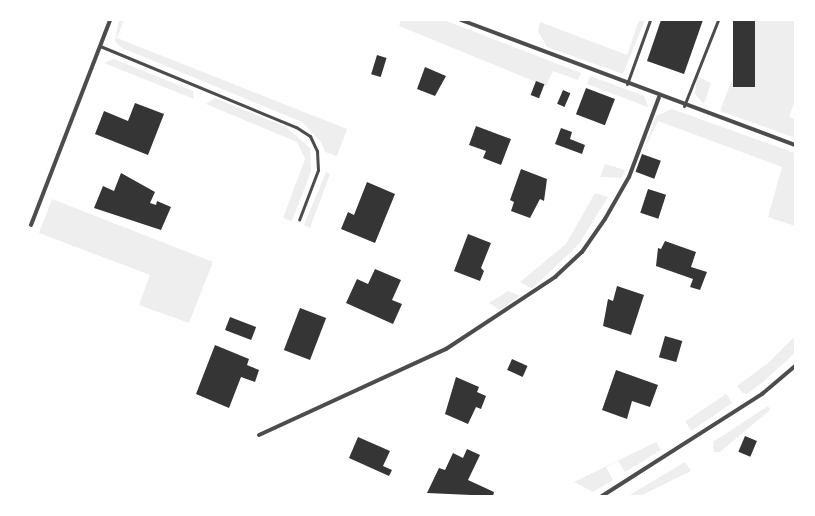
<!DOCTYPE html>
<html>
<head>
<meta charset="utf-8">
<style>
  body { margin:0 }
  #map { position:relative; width:815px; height:516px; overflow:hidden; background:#fff; font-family:Overpass,sans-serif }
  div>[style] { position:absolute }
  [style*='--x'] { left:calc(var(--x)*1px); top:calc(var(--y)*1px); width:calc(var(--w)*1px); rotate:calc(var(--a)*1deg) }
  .green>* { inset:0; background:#eee; transform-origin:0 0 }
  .building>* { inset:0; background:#353535; transform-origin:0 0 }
  .service>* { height:3px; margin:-1.5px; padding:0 1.5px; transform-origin:1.5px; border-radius:1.5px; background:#4c4c4c }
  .minor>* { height:4px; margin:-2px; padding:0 2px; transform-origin:2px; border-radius:2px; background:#4c4c4c }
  span { translate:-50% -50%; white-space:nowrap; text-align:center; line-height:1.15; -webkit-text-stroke:3.5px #fff; paint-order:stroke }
  .frame { position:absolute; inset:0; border:21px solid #fff; pointer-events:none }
</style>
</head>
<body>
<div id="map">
  <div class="green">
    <div style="clip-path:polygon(119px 20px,124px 20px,117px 38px,347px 129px,337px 156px,325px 152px,321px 142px,302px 122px,122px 48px,115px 41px)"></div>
    <div style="clip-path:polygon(401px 20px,444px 20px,581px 73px,578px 80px,553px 71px,546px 86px,399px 26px)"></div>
    <div style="clip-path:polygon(639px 20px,645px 20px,623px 74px,547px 47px,538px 31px,540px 22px,627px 55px)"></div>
    <div style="clip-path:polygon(755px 20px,795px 20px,795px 100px,789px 117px,795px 119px,795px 138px,720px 111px)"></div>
    <div style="clip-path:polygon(114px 59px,193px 91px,194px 99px,104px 63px)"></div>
    <div style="clip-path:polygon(590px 76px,644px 96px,648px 107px,587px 84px)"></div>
    <div style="clip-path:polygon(697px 76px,711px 83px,704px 104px,695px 94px)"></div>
    <div style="clip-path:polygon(215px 98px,286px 127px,310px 148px,311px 171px,292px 221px,283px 218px,305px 159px,297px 142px,206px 104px)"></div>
    <div style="clip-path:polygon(672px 109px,795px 153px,795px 226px,768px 217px,782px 167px,658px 121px,642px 154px,656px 116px)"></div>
    <div style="clip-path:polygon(605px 164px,625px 170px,622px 178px,600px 177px)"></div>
    <div style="clip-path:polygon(326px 172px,330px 174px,310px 228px,304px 225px)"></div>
    <div style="clip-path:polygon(595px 193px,608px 197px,579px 244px,532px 289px,520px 282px,566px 244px)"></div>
    <div style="clip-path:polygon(52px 199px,213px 262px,189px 323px,139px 305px,150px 275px,39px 233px)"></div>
    <div style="clip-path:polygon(508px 291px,520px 296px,500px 310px,489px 303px)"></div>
    <div style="clip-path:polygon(795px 336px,795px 353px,763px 382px,747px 394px,743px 393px,737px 386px,768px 363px)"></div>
    <div style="left:726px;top:394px;width:11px;height:49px;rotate:56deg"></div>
    <div style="clip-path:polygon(768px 406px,770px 410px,720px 452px,714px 452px,713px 442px)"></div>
    <div style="clip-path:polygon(656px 442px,661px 450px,625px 472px,618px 461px,606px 467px,613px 480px,593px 492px,574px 482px)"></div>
    <div style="clip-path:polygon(685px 462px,691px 471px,640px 496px,628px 496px)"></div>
  </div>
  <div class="building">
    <div style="clip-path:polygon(661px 20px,703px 20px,684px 74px,647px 61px)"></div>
    <div style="left:733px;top:20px;width:22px;height:67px"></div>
    <div style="left:377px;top:55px;width:10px;height:20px;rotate:17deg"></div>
    <div style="clip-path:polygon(425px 67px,446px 76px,435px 96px,417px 89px)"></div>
    <div style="left:536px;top:81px;width:9px;height:15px;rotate:21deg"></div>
    <div style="left:586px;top:88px;width:31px;height:28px;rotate:21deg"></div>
    <div style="left:563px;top:90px;width:8px;height:15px;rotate:23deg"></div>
    <div style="clip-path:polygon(135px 103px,164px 114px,148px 155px,95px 134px,104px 111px,128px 121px)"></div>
    <div style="clip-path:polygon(476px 126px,511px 139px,501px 165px,483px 158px,486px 151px,469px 145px)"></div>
    <div style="clip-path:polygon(561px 128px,572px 132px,570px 139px,585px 145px,582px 154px,555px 144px)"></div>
    <div style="left:642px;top:154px;width:20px;height:19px;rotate:20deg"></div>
    <div style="clip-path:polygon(521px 169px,547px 179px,544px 201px,540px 199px,530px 218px,511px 211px,514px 202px,510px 200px)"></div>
    <div style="clip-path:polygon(121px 173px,155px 192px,150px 203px,156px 205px,157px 201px,171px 207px,161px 230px,94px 208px,103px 186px,114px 191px)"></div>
    <div style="clip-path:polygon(367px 182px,395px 194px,375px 243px,341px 229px,348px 212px,354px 215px)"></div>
    <div style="left:648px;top:189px;width:19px;height:25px;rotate:18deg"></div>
    <div style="clip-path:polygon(468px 234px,491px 243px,481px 268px,484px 271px,480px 281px,454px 271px)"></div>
    <div style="clip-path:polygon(665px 241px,696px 252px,691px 267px,707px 272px,700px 290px,690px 287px,693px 279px,656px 266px,658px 248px,661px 249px)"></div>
    <div style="clip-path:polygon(375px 269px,401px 280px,392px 300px,402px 304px,393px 324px,346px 303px,357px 279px,368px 284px)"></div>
    <div style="clip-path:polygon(617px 286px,644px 295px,631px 335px,603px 326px,608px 299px,613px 301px)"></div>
    <div style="left:300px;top:308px;width:28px;height:45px;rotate:21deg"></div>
    <div style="left:230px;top:317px;width:28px;height:14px;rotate:21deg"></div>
    <div style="left:665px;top:336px;width:18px;height:22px;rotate:16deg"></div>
    <div style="clip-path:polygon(215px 345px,249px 359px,247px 365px,259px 370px,255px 382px,241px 377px,229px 408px,196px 394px)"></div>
    <div style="left:512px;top:359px;width:17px;height:12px;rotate:24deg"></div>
    <div style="clip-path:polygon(616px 370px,658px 385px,650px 407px,632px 401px,627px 419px,602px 410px)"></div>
    <div style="clip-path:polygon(456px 377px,479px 387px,477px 392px,486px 396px,481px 409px,476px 407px,468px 424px,445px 414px)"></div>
    <div style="left:745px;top:436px;width:13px;height:17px;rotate:23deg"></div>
    <div style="clip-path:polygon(358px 437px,390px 451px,383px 466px,392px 470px,389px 476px,349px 458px)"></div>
    <div style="clip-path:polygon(467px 449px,480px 455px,468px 480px,494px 492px,493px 496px,427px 493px,439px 468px,445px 470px,453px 453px,463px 458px)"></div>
  </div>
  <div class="service">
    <div style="--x:100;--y:46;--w:212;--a:22.5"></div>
    <div style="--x:296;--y:127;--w:17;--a:33"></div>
    <div style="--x:310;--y:136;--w:17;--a:65"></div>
    <div style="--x:317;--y:151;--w:19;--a:87"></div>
    <div style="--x:318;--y:170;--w:53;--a:110.8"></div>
    <div style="--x:627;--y:84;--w:68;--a:-70.2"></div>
    <div style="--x:684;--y:106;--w:92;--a:-68.4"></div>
  </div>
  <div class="minor">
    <div style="--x:461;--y:20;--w:357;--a:20.5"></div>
    <div style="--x:31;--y:225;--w:220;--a:-68.9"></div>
    <div style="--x:259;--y:435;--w:206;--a:-24.7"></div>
    <div style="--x:446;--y:349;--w:131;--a:-33.4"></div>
    <div style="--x:555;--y:277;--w:37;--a:-43"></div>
    <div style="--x:582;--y:252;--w:40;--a:-55.1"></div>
    <div style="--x:605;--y:219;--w:48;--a:-60.3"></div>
    <div style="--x:629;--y:177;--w:85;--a:-69.4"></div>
    <div style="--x:602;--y:496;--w:190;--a:-32.5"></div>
    <div style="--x:762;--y:394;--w:43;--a:-40.3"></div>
  </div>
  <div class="frame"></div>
</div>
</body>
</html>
